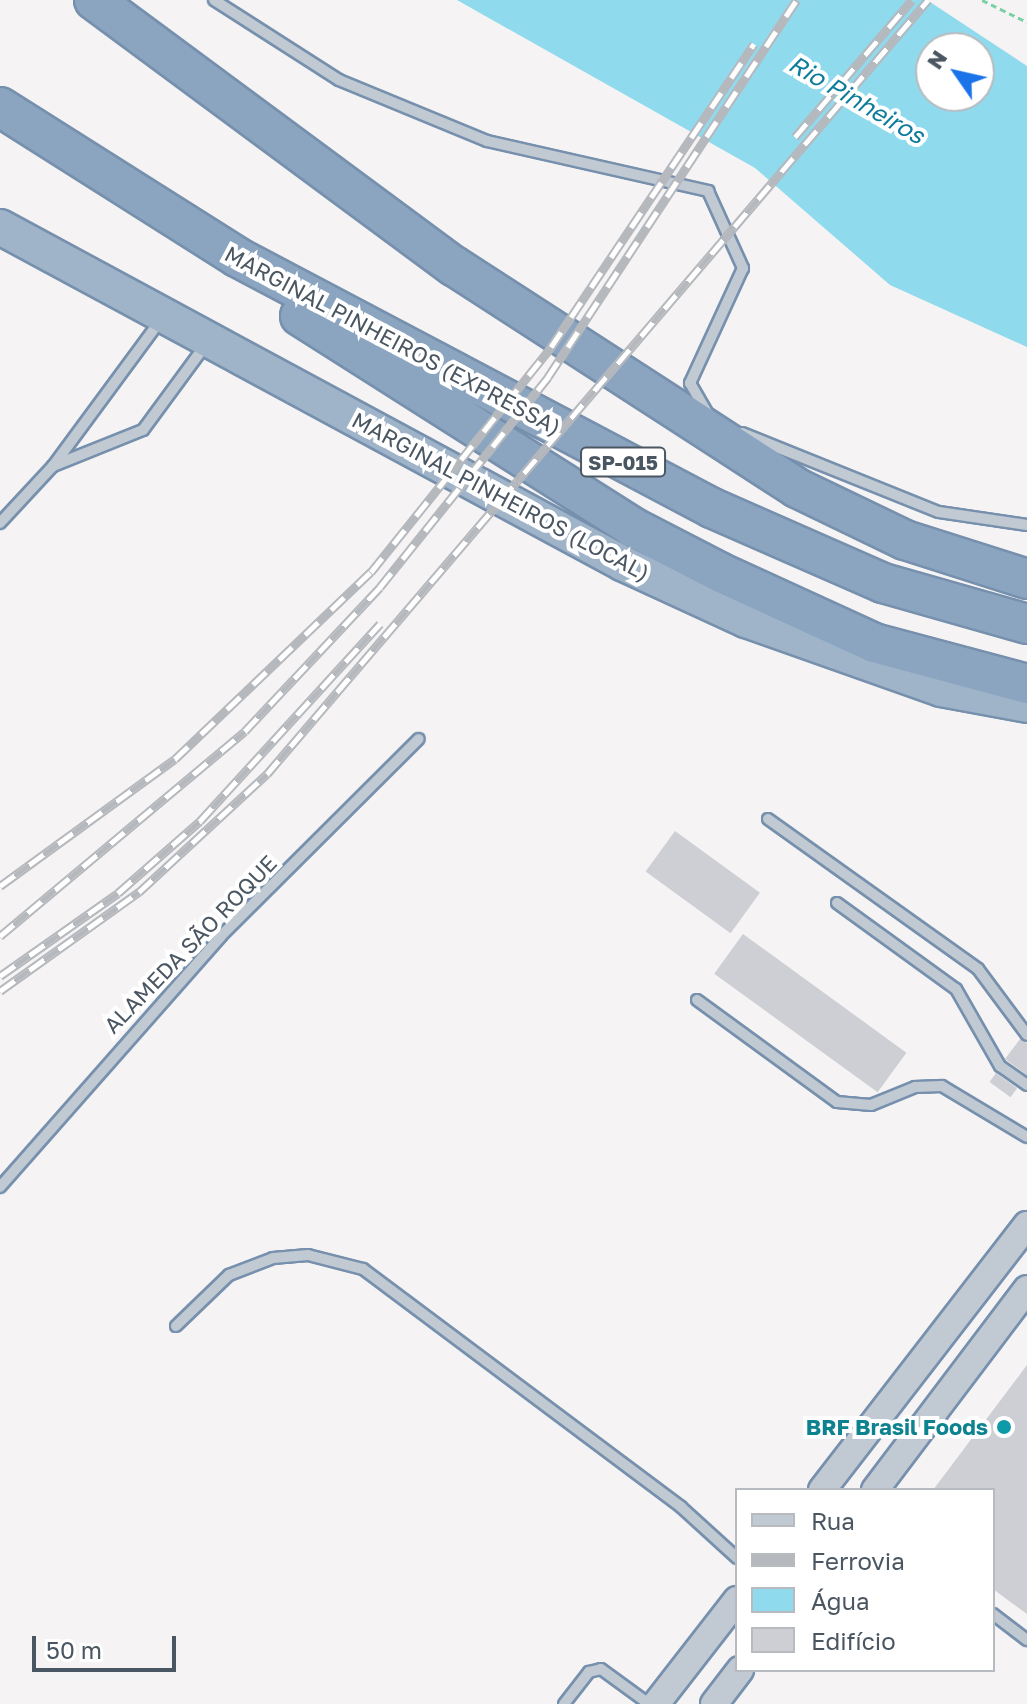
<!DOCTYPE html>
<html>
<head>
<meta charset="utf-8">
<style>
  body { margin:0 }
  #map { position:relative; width:1027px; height:1704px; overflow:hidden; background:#f5f3f3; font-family:"Golos Text",sans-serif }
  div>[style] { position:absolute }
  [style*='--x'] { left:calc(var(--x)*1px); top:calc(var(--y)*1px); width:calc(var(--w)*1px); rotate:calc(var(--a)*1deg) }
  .water>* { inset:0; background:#90daee }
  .building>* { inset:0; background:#cdcfd5; transform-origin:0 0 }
  .path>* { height:3px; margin-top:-1.5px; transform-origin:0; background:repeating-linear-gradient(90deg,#7ad0a6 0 6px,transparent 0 10px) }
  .roads { filter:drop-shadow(2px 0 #7690ad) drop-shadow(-2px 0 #7690ad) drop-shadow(0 2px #7690ad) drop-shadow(0 -2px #7690ad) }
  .service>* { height:10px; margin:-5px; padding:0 5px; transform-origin:5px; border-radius:5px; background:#c1cad2 }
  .tertiary>* { height:26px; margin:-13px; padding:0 13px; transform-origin:13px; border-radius:13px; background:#c1cad2 }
  .trunk>* { height:34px; margin:-17px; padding:0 17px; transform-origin:17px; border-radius:17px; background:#9fb4c9 }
  .motorway>* { height:38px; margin:-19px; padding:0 19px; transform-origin:19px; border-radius:19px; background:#8ba5c1 }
  .rail>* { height:9px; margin-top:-4.5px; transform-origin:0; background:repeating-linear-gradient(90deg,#fff 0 18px,#b5b8bd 0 36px); box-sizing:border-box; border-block:2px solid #b5b8bd }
  .dots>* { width:22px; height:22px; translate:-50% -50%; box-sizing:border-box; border:4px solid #fff; border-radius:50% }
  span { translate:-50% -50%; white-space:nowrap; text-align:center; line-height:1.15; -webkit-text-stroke:8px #fff; paint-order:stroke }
  .shield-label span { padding:2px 6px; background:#fff; border:2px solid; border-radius:6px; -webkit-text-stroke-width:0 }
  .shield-label { font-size:20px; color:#4a5661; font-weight:700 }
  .street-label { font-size:22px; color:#4a5661 }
  .culture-label { font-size:22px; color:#0d838f; font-weight:700 }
  .right { translate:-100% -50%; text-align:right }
  .water-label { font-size:24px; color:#0c7c9b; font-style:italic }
  .legend { position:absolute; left:735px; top:1488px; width:260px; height:184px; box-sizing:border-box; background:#fff; border:2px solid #b7bbc0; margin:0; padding:10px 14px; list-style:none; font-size:24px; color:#4a5661 }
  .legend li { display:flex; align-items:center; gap:16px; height:40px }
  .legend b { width:40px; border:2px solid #b7bbc0 }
  .north { position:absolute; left:915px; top:32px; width:80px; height:80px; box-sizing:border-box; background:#fff; border:2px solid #b7bbc0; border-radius:50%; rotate:304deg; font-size:22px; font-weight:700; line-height:32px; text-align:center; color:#4a5661 }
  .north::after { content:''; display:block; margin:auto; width:28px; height:36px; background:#1a73e8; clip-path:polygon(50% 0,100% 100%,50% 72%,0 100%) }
  .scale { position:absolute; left:32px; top:1636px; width:144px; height:36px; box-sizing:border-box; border:4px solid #4a5661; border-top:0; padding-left:10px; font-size:24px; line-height:28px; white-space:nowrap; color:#4a5661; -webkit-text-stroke:6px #fff; paint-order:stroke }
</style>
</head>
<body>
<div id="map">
  <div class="water">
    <div style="clip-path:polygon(evenodd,457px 0,927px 0,1027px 66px,1027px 347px,890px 285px,755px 168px,457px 0,931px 48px,979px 48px,979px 96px,931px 96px,931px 48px)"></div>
  </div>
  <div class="building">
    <div style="left:675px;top:831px;width:105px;height:50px;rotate:36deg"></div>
    <div style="left:743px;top:934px;width:202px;height:49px;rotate:36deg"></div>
    <div style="clip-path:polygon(1020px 1039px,1027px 1043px,1027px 1075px,1005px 1059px)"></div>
    <div style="left:996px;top:1073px;width:26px;height:11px;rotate:36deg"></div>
    <div style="clip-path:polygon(1027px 1365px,1027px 1614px,993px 1589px,993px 1490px,933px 1490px)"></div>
  </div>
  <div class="path">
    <div style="--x:982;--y:0;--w:50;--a:26.1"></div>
  </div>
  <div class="roads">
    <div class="service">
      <div style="--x:214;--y:0;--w:148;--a:32.6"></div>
      <div style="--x:339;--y:80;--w:160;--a:22.4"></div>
      <div style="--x:487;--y:141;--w:227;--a:12.7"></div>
      <div style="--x:708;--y:191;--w:85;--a:65.6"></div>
      <div style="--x:743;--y:268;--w:127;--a:114.7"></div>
      <div style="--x:690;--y:383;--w:36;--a:60"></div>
      <div style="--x:742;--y:433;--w:212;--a:21.9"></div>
      <div style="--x:939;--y:512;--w:89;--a:8.4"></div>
      <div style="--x:53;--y:466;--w:97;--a:-21.8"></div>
      <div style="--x:143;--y:430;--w:108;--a:-53.7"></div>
      <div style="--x:0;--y:523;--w:78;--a:-47.1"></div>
      <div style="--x:53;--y:466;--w:180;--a:-53.6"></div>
      <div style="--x:768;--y:819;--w:258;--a:35.5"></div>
      <div style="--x:978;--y:969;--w:82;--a:53.4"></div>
      <div style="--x:837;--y:903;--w:147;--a:35.9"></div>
      <div style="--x:956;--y:989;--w:89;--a:60.3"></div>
      <div style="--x:1000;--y:1066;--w:33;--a:35"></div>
      <div style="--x:697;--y:1000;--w:173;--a:36.1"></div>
      <div style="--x:837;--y:1102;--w:34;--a:5"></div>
      <div style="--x:871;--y:1105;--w:48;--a:-22.2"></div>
      <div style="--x:915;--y:1087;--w:27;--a:-2"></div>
      <div style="--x:942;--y:1086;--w:99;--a:31"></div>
      <div style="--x:0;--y:1187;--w:334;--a:-48.6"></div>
      <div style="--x:221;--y:936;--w:279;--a:-44.9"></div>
      <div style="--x:176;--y:1326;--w:74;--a:-43.9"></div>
      <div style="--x:229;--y:1275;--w:47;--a:-21.1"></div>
      <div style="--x:273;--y:1258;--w:35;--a:-5"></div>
      <div style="--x:308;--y:1255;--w:57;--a:14.3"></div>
      <div style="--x:363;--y:1269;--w:397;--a:36.8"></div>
      <div style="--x:681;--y:1507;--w:76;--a:42.3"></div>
      <div style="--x:993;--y:1614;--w:43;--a:37.4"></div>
      <div style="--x:564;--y:1704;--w:41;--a:-52"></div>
      <div style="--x:589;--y:1672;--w:12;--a:-14"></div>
      <div style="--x:601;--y:1669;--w:59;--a:36.1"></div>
    </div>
    <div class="tertiary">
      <div style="--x:822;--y:1490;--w:335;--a:-52.3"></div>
      <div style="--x:875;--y:1490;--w:252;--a:-52.9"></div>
      <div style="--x:656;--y:1704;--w:132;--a:-52.1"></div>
      <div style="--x:714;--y:1704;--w:43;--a:-52.6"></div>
    </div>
    <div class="trunk">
      <div style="--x:0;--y:227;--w:709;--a:28.37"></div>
      <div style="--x:624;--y:564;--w:134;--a:24.7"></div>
      <div style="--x:746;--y:620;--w:207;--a:19.5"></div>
      <div style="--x:941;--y:689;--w:87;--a:10.5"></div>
    </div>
    <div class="motorway">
      <div style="--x:94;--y:0;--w:448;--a:36.5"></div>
      <div style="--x:454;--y:266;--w:409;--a:32.9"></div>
      <div style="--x:797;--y:488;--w:120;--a:25.7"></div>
      <div style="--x:905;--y:540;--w:128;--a:17.7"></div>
      <div style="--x:0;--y:107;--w:280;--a:32.3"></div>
      <div style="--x:237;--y:257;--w:537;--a:27.85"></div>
      <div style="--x:712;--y:508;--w:187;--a:23.7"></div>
      <div style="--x:883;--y:583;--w:150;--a:15.9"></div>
      <div style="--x:300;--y:316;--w:393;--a:32.4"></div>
      <div style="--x:632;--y:527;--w:98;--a:27.3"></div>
      <div style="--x:719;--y:572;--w:170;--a:24.6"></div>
      <div style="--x:874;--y:643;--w:158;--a:15"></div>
    </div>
  </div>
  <div class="rail">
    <div style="--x:795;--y:137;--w:180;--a:-49.5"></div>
    <div style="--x:0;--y:886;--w:216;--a:-36"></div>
    <div style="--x:175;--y:759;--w:271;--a:-43.7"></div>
    <div style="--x:371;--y:572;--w:288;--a:-51.3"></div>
    <div style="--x:551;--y:347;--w:365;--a:-56.2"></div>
    <div style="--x:0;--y:936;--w:319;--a:-39.9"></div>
    <div style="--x:245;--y:731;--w:197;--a:-46.8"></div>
    <div style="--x:380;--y:587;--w:269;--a:-51.3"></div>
    <div style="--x:548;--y:377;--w:452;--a:-56.6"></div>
    <div style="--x:0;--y:976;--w:144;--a:-35.1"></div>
    <div style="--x:118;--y:893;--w:109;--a:-41.3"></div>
    <div style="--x:200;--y:821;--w:267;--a:-47.6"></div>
    <div style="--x:0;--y:991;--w:171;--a:-35.5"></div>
    <div style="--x:139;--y:892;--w:174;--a:-42.7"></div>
    <div style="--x:267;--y:774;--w:1018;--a:-49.5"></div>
  </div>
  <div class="dots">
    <div style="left:1004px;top:1427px;background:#0f9aa8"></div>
  </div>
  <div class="shield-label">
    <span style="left:623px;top:462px">SP-015</span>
  </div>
  <div class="street-label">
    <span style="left:393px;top:340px;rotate:28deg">MARGINAL PINHEIROS (EXPRESSA)</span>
    <span style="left:501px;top:496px;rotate:28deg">MARGINAL PINHEIROS (LOCAL)</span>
    <span style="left:190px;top:944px;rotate:-46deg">ALAMEDA SÃO ROQUE</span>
  </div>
  <div class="culture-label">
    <span class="right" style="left:988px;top:1427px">BRF Brasil Foods</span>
  </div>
  <div class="water-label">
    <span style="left:857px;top:99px;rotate:30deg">Rio Pinheiros</span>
  </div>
  <ul class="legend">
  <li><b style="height:10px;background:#c1cad2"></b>Rua</li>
  <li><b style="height:10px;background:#b5b8bd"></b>Ferrovia</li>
  <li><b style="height:22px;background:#90daee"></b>Água</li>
  <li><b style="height:22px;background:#cdcfd5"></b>Edifício</li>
  </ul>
  <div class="north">N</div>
  <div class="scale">50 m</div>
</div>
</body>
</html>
